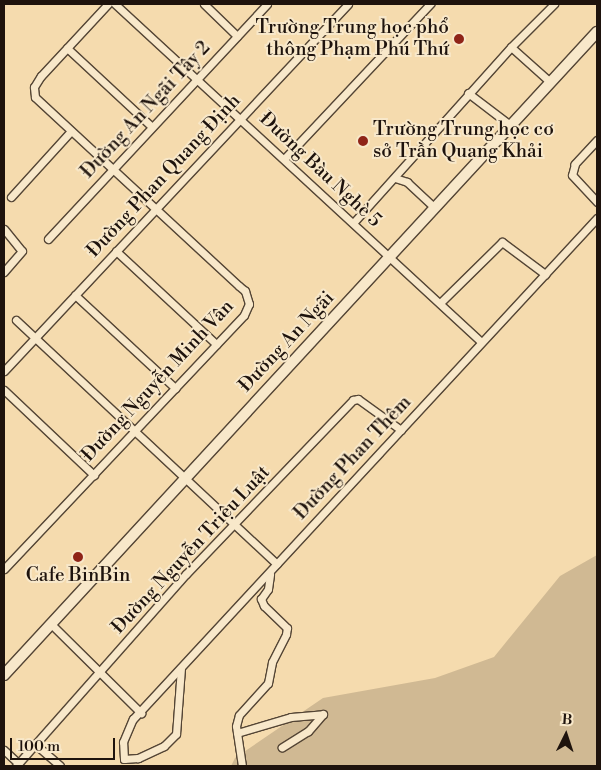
<!DOCTYPE html>
<html>
<head>
<meta charset="utf-8">
<style>
  body { margin:0 }
  #map { position:relative; width:601px; height:770px; overflow:hidden; background:#f5dbae; font-family:"Libre Bodoni",serif }
  div>[style] { position:absolute }
  [style*='--x'] { left:calc(var(--x)*1px); top:calc(var(--y)*1px); width:calc(var(--w)*1px); rotate:calc(var(--a)*1deg) }
  .green>* { inset:0; background:#d0b993 }
  .roads { filter:drop-shadow(1px 0 #544535) drop-shadow(-1px 0 #544535) drop-shadow(0 1px #544535) drop-shadow(0 -1px #544535) }
  .minor>* { height:7px; margin:-3.5px; padding:0 3.5px; transform-origin:3.5px; border-radius:3.5px; background:#f8e8ca }
  .secondary>* { height:10px; margin:-5px; padding:0 5px; transform-origin:5px; border-radius:5px; background:#f8e8ca }
  .dots>* { width:14px; height:14px; translate:-50% -50%; box-sizing:border-box; border:2px solid #f8e8ca; border-radius:50% }
  span { translate:-50% -50%; white-space:nowrap; text-align:center; line-height:1.15; -webkit-text-stroke:4px #f8e8ca; paint-order:stroke }
  .poi-label { font-size:19px; color:#1e130d }
  .right { translate:-100% -50%; text-align:right }
  .left { translate:0 -50%; text-align:left }
  .street-label { font-size:19px; color:#1e130d }
  .frame { position:absolute; inset:0; border:5px solid #1e130d; pointer-events:none }
  .north { position:absolute; left:541px; top:710px; width:50px; height:50px; -webkit-text-stroke:4px #f8e8ca; paint-order:stroke; rotate:4deg; font-size:14px; font-weight:700; line-height:20px; text-align:center; color:#1e130d }
  .north::after { content:''; display:block; margin:auto; width:18px; height:22px; background:#1e130d; clip-path:polygon(50% 0,100% 100%,50% 72%,0 100%) }
  .scale { position:absolute; left:10px; top:738px; width:105px; height:22px; box-sizing:border-box; border:2px solid #1e130d; border-top:0; padding-left:6px; font-size:15px; line-height:18px; white-space:nowrap; color:#1e130d; -webkit-text-stroke:4px #f8e8ca; paint-order:stroke }
</style>
</head>
<body>
<div id="map">
  <div class="green">
    <div style="clip-path:polygon(597px 555px,597px 766px,231px 766px,235px 758px,323px 698px,435px 678px,494px 657px,560px 576px)"></div>
  </div>
  <div class="roads">
    <div class="minor">
      <div style="--x:115;--y:4;--w:498;--a:42.7"></div>
      <div style="--x:204;--y:4;--w:46;--a:44.1"></div>
      <div style="--x:511;--y:47;--w:61;--a:-45"></div>
      <div style="--x:67;--y:48;--w:115;--a:42.9"></div>
      <div style="--x:468;--y:93;--w:53;--a:37.3"></div>
      <div style="--x:597;--y:140;--w:33;--a:133"></div>
      <div style="--x:575;--y:164;--w:11;--a:105"></div>
      <div style="--x:572;--y:175;--w:37;--a:47"></div>
      <div style="--x:285;--y:158;--w:212;--a:-46.7"></div>
      <div style="--x:395;--y:178;--w:13;--a:18"></div>
      <div style="--x:407;--y:182;--w:37;--a:43"></div>
      <div style="--x:11;--y:197;--w:89;--a:-47.7"></div>
      <div style="--x:354;--y:222;--w:235;--a:-48.1"></div>
      <div style="--x:511;--y:47;--w:52;--a:41.9"></div>
      <div style="--x:4;--y:229;--w:28;--a:51"></div>
      <div style="--x:22;--y:251;--w:28;--a:131"></div>
      <div style="--x:48;--y:239;--w:321;--a:-47"></div>
      <div style="--x:116;--y:251;--w:137;--a:42.9"></div>
      <div style="--x:75;--y:295;--w:137;--a:42.9"></div>
      <div style="--x:440;--y:303;--w:87;--a:-44.5"></div>
      <div style="--x:502;--y:242;--w:54;--a:36.7"></div>
      <div style="--x:16;--y:320;--w:357;--a:43.1"></div>
      <div style="--x:4;--y:371;--w:503;--a:-46.85"></div>
      <div style="--x:4;--y:390;--w:124;--a:43.4"></div>
      <div style="--x:4;--y:569;--w:349;--a:-46.6"></div>
      <div style="--x:244;--y:315;--w:12;--a:-66"></div>
      <div style="--x:249;--y:304;--w:14;--a:-107"></div>
      <div style="--x:245;--y:291;--w:8;--a:-140"></div>
      <div style="--x:239;--y:286;--w:278;--a:-137.2"></div>
      <div style="--x:35;--y:97;--w:10;--a:-96"></div>
      <div style="--x:34;--y:87;--w:13;--a:-58"></div>
      <div style="--x:41;--y:76;--w:98;--a:-47.1"></div>
      <div style="--x:51;--y:624;--w:127;--a:44.7"></div>
      <div style="--x:181;--y:668;--w:66;--a:94.3"></div>
      <div style="--x:176;--y:734;--w:17;--a:135"></div>
      <div style="--x:164;--y:746;--w:29;--a:155"></div>
      <div style="--x:138;--y:758;--w:14;--a:176"></div>
      <div style="--x:124;--y:759;--w:17;--a:-93"></div>
      <div style="--x:123;--y:742;--w:25;--a:-67"></div>
      <div style="--x:133;--y:719;--w:683;--a:-47.2"></div>
      <div style="--x:237;--y:733;--w:56;--a:-16.5"></div>
      <div style="--x:291;--y:717;--w:32;--a:-5"></div>
      <div style="--x:323;--y:714;--w:23;--a:131"></div>
      <div style="--x:308;--y:731;--w:31;--a:148"></div>
      <div style="--x:35;--y:744;--w:33;--a:41"></div>
      <div style="--x:4;--y:750;--w:19;--a:43"></div>
      <div style="--x:16;--y:766;--w:256;--a:-48.5"></div>
      <div style="--x:186;--y:574;--w:241;--a:-46.2"></div>
      <div style="--x:353;--y:400;--w:5;--a:-11"></div>
      <div style="--x:358;--y:399;--w:53;--a:35.8"></div>
      <div style="--x:242;--y:766;--w:40;--a:-98.5"></div>
      <div style="--x:236;--y:726;--w:11;--a:-75"></div>
      <div style="--x:239;--y:715;--w:43;--a:-47.8"></div>
      <div style="--x:268;--y:683;--w:21;--a:-79"></div>
      <div style="--x:272;--y:662;--w:31;--a:-63"></div>
      <div style="--x:286;--y:634;--w:6;--a:-81"></div>
      <div style="--x:287;--y:628;--w:32;--a:-136"></div>
      <div style="--x:264;--y:606;--w:8;--a:-113"></div>
      <div style="--x:261;--y:599;--w:12;--a:-55"></div>
      <div style="--x:268;--y:589;--w:15;--a:-82"></div>
    </div>
    <div class="secondary">
      <div style="--x:4;--y:675;--w:875;--a:-47.32"></div>
    </div>
  </div>
  <div class="dots">
    <div style="left:459px;top:39px;background:#8f2418"></div>
    <div style="left:363px;top:141px;background:#8f2418"></div>
    <div style="left:78px;top:557px;background:#8f2418"></div>
  </div>
  <div class="poi-label">
    <span class="right" style="left:449px;top:39px">Trường Trung học phổ<br>thông Phạm Phú Thứ</span>
    <span class="left" style="left:373px;top:141px">Trường Trung học cơ<br>sở Trần Quang Khải</span>
    <span style="left:78px;top:576px">Cafe BinBin</span>
  </div>
  <div class="street-label">
    <span style="left:146px;top:110px;rotate:-47deg">Đường An Ngãi Tây 2</span>
    <span style="left:320px;top:170px;rotate:43deg">Đường Bàu Nghè 5</span>
    <span style="left:164px;top:176px;rotate:-47deg">Đường Phan Quang Định</span>
    <span style="left:287px;top:342px;rotate:-47deg">Đường An Ngãi</span>
    <span style="left:158px;top:381px;rotate:-47deg">Đường Nguyễn Minh Vân</span>
    <span style="left:353px;top:458px;rotate:-47deg">Đường Phan Thêm</span>
    <span style="left:191px;top:550px;rotate:-47deg">Đường Nguyễn Triệu Luật</span>
  </div>
  <div class="frame"></div>
  <div class="north">B</div>
  <div class="scale">100 m</div>
</div>
</body>
</html>
